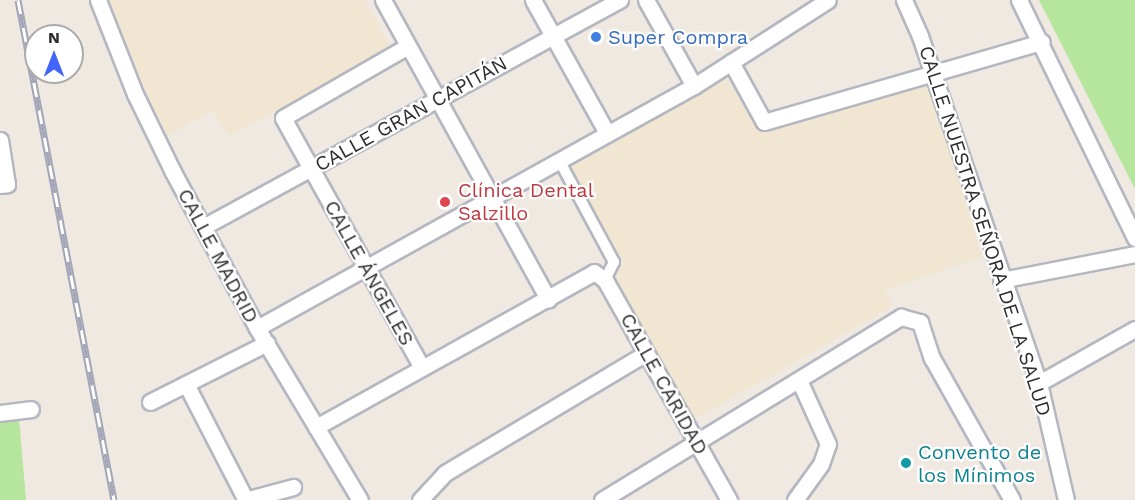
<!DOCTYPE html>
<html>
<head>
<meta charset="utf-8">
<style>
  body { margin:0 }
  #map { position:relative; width:1135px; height:500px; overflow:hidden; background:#efe9e1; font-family:"Work Sans",sans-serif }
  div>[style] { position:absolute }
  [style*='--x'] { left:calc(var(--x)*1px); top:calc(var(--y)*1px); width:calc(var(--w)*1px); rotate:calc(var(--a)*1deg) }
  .education>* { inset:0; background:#f0e6d1 }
  .green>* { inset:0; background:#b6e59e }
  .roads { filter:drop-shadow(2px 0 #b4b7c1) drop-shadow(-2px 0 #b4b7c1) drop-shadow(0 2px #b4b7c1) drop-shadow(0 -2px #b4b7c1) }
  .pedestrian>* { height:10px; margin:-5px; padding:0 5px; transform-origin:5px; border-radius:5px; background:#fff }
  .minor>* { height:15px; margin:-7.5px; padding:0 7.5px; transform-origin:7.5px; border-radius:7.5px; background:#fff }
  .rail>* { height:7px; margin-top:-3.5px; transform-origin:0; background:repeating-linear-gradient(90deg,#fff 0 14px,#a3a6b8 0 28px); box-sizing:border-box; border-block:2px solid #a3a6b8 }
  .dots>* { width:16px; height:16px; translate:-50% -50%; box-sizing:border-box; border:3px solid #fff; border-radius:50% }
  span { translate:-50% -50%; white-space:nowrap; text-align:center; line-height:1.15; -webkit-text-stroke:4.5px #fff; paint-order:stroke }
  .shop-label { font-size:20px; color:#366cbe }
  .left { translate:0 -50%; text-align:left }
  .street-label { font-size:20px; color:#2e2e2e }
  .health-label { font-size:20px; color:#be3a42 }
  .culture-label { font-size:20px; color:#0d838f }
  .north { position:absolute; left:24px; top:24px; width:60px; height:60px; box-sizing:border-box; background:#fff; border:2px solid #ababab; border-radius:50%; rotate:0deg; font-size:16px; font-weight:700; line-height:24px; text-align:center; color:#2e2e2e }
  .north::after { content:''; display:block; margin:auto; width:21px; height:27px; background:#4264fb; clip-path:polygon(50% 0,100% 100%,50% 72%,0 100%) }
</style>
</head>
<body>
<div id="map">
  <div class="education">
    <div style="clip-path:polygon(109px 0,365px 0,390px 48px,229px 136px,213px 110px,168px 136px,132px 64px)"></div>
    <div style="clip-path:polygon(727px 78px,758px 128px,929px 84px,982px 257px,885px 290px,893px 306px,691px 421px,612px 271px,624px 264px,569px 167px)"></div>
  </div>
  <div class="green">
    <div style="clip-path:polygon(1039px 0,1135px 0,1135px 189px)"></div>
    <div style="clip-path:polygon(19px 418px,26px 500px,0 500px,0 420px)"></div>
  </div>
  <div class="roads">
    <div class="pedestrian">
      <div style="--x:559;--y:160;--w:116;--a:61.7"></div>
      <div style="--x:614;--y:262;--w:20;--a:117"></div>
    </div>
    <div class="minor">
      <div style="--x:98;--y:0;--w:101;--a:68.5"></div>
      <div style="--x:135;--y:94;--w:87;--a:64"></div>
      <div style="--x:173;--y:172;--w:177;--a:61.7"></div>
      <div style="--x:257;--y:328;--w:200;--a:59.1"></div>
      <div style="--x:383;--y:0;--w:342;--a:61.1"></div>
      <div style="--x:533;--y:0;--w:152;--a:60.9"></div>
      <div style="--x:646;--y:0;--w:98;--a:60.8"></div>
      <div style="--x:904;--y:0;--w:39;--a:66"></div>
      <div style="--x:920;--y:36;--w:367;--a:71.1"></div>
      <div style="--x:1039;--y:383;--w:120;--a:77"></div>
      <div style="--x:1019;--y:0;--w:265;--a:64"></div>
      <div style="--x:408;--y:46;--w:144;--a:150.1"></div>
      <div style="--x:283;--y:118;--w:284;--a:60.9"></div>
      <div style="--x:731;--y:62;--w:68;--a:61.2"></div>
      <div style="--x:764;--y:122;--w:289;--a:-16.1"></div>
      <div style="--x:0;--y:140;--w:45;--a:81"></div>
      <div style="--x:7;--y:184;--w:7;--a:172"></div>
      <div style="--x:203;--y:227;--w:475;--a:-28.6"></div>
      <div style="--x:1001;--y:280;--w:136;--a:-11"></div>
      <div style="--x:257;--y:328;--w:500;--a:-29"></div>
      <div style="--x:694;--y:86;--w:159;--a:-32.7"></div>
      <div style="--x:1039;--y:383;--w:110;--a:-29.4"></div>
      <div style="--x:186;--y:384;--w:131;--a:62.7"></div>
      <div style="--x:150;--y:402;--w:131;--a:-26.8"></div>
      <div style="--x:0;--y:413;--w:31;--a:-7"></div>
      <div style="--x:316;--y:427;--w:318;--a:-29.1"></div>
      <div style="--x:594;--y:272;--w:14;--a:36"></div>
      <div style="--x:605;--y:280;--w:253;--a:60.6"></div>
      <div style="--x:245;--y:500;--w:50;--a:-15.2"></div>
      <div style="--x:420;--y:500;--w:37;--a:-47"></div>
      <div style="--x:445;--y:473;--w:234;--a:-30.8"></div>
      <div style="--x:602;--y:500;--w:351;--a:-31.5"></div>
      <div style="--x:901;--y:317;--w:20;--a:15"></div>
      <div style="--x:920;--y:322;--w:38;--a:72"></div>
      <div style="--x:932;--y:358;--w:163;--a:60.6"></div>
      <div style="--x:795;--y:500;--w:44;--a:-54.2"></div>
      <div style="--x:821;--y:464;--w:21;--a:-71"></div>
      <div style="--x:828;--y:444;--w:70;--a:-114.4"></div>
    </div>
  </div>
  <div class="rail">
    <div style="--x:18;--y:0;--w:509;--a:79.13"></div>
  </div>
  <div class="dots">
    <div style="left:596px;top:37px;background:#3f7fe0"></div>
    <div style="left:445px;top:202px;background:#e0444e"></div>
    <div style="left:906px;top:463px;background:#0f9aa8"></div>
  </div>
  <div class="shop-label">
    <span class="left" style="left:608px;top:37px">Super Compra</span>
  </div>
  <div class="street-label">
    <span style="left:411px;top:114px;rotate:-29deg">CALLE GRAN CAPITÁN</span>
    <span style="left:985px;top:231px;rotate:72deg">CALLE NUESTRA SEÑORA DE LA SALUD</span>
    <span style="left:218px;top:256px;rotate:62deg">CALLE MADRID</span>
    <span style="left:369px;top:273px;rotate:61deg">CALLE ÁNGELES</span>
    <span style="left:664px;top:384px;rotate:61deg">CALLE CARIDAD</span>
  </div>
  <div class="health-label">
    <span class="left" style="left:458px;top:202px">Clínica Dental<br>Salzillo</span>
  </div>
  <div class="culture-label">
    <span class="left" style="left:918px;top:464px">Convento de<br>los Mínimos</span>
  </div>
  <div class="north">N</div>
</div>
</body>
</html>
